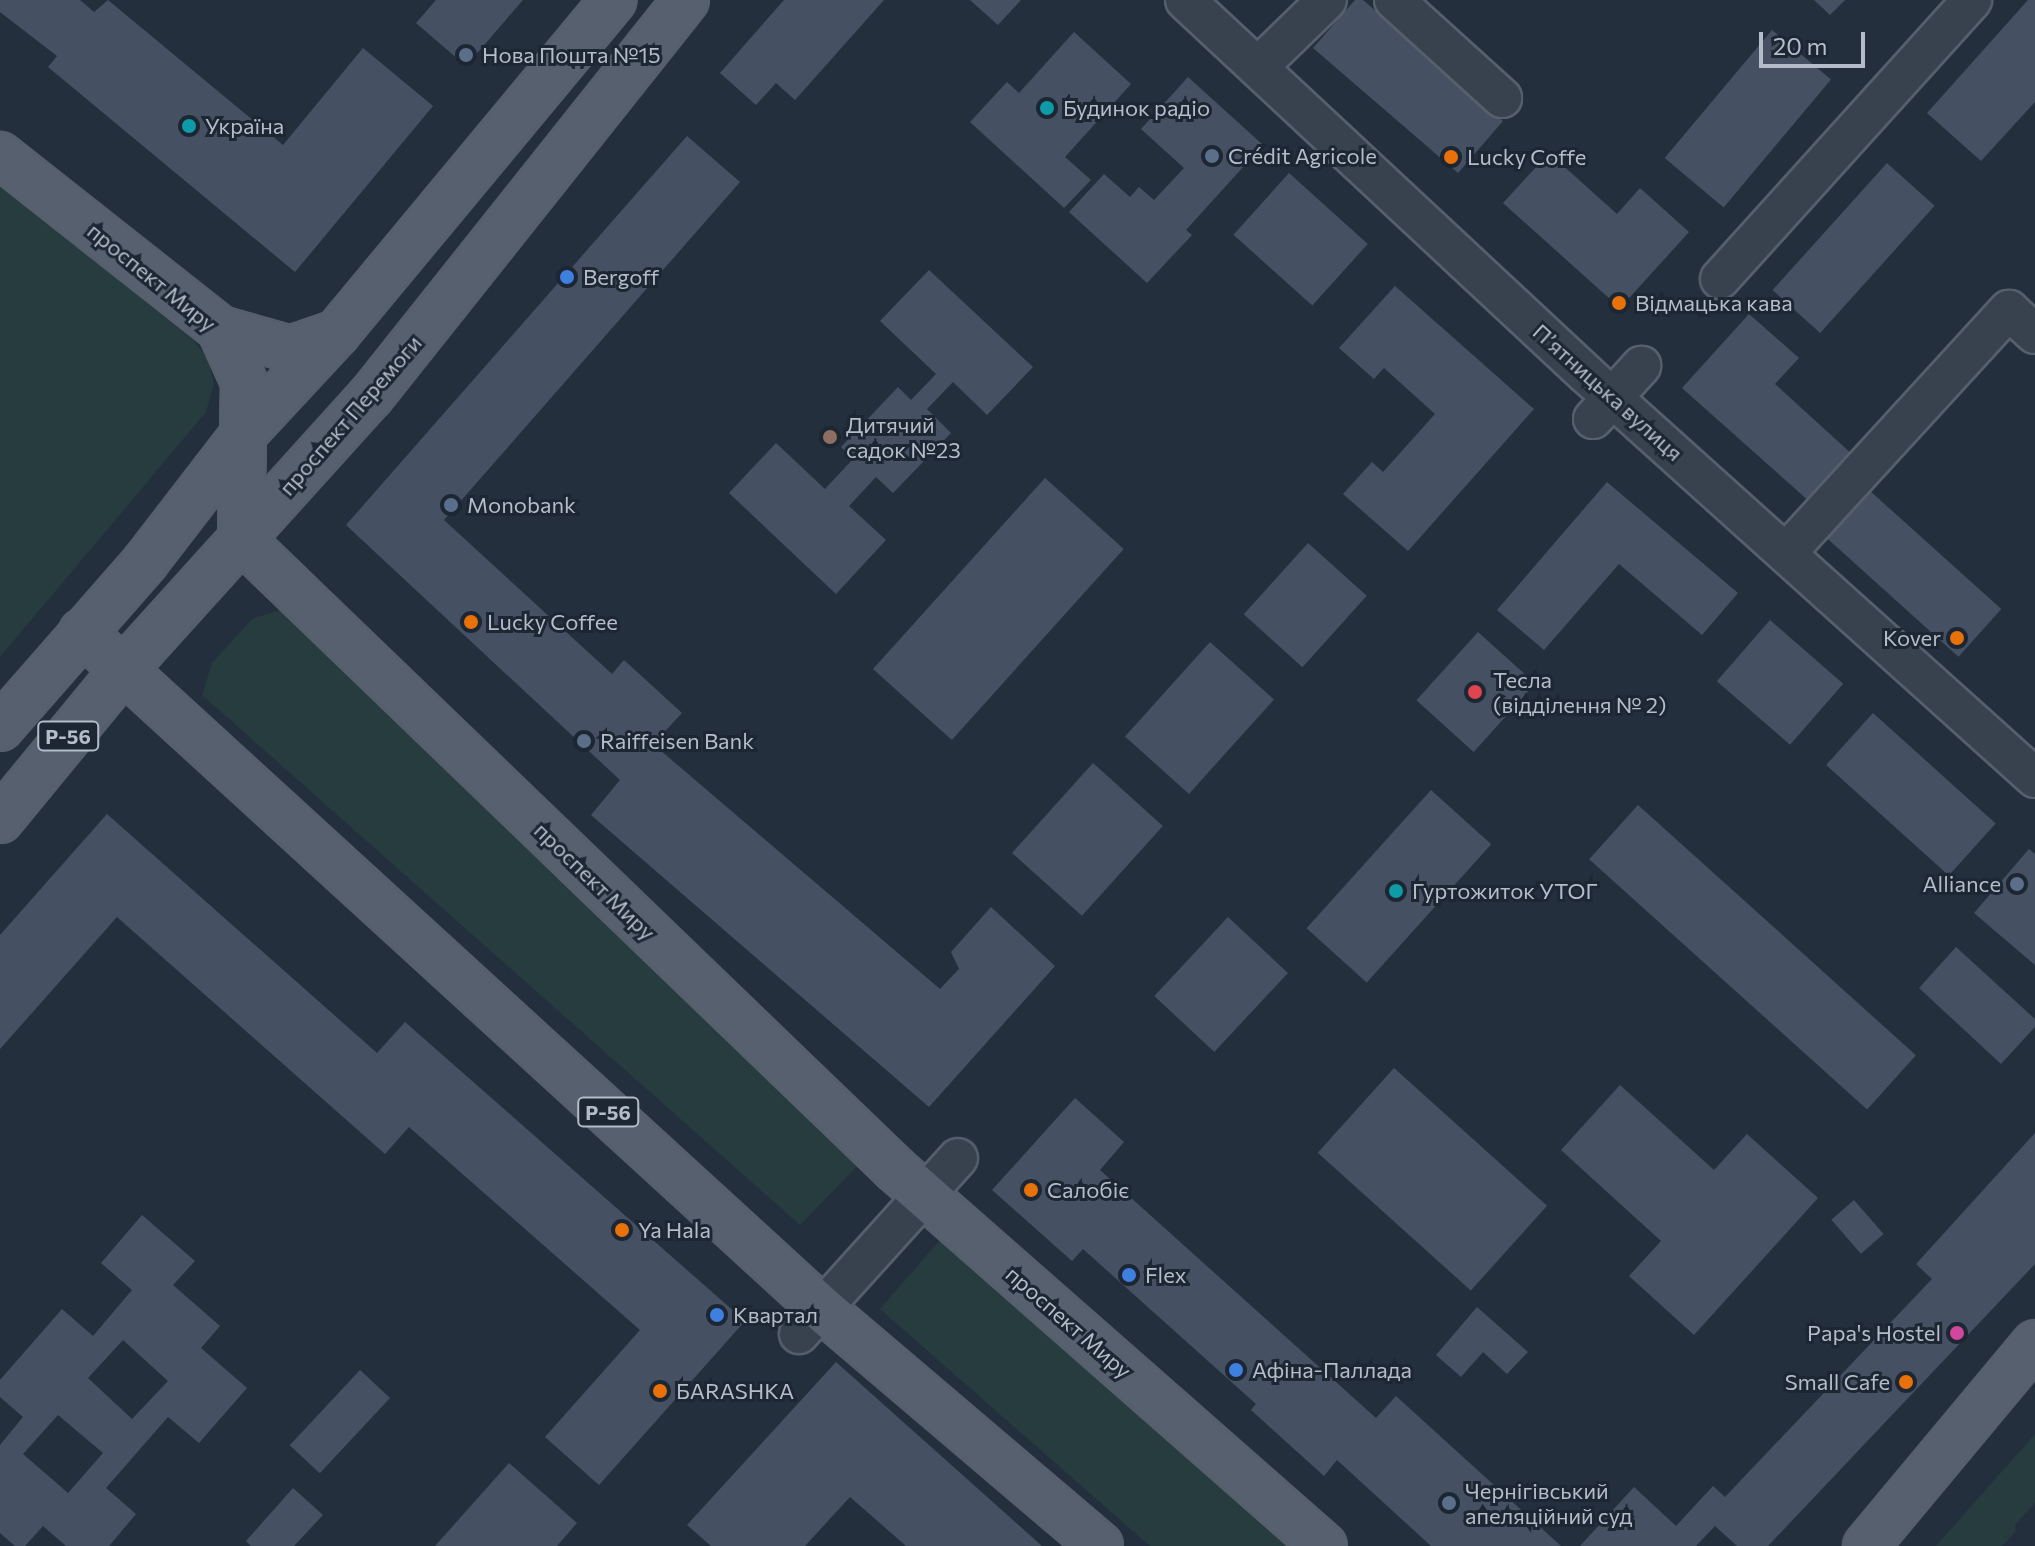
<!DOCTYPE html>
<html>
<head>
<meta charset="utf-8">
<style>
  body { margin:0 }
  #map { position:relative; width:2035px; height:1546px; overflow:hidden; background:#242f3e; font-family:Commissioner,sans-serif }
  div>[style] { position:absolute }
  [style*='--x'] { left:calc(var(--x)*1px); top:calc(var(--y)*1px); width:calc(var(--w)*1px); rotate:calc(var(--a)*1deg) }
  .green>* { inset:0; background:#263c3f }
  .building>* { inset:0; background:#455162; transform-origin:0 0 }
  .roads { filter:drop-shadow(2px 0 #565f6c) drop-shadow(-2px 0 #565f6c) drop-shadow(0 2px #565f6c) drop-shadow(0 -2px #565f6c) }
  .minor>* { height:38px; margin:-19px; padding:0 19px; transform-origin:19px; border-radius:19px; background:#38414e }
  .major>* { height:44px; margin:-22px; padding:0 22px; transform-origin:22px; border-radius:22px; background:#56606e }
  .dots>* { width:22px; height:22px; translate:-50% -50%; box-sizing:border-box; border:4px solid #1d2633; border-radius:50% }
  span { translate:-50% -50%; white-space:nowrap; text-align:center; line-height:1.15; -webkit-text-stroke:6px #1d2633; paint-order:stroke }
  .shield-label span { padding:2px 6px; background:#1d2633; border:2px solid; border-radius:6px; -webkit-text-stroke-width:0 }
  .shield-label { font-size:20px; color:#b4bcc9; font-weight:700 }
  .poi-label { font-size:22px; color:#b4bcc9 }
  .left { translate:0 -50%; text-align:left }
  .right { translate:-100% -50%; text-align:right }
  .street-label { font-size:22px; color:#b4bcc9 }
  .scale { position:absolute; left:1759px; top:32px; width:106px; height:36px; box-sizing:border-box; border:4px solid #b4bcc9; border-top:0; padding-left:10px; font-size:24px; line-height:28px; white-space:nowrap; color:#b4bcc9; -webkit-text-stroke:6px #1d2633; paint-order:stroke }
</style>
</head>
<body>
<div id="map">
  <div class="green">
    <div style="clip-path:polygon(0 185px,193px 340px,208px 359px,214px 384px,206px 412px,0 657px)"></div>
    <div style="clip-path:polygon(280px 610px,874px 1149px,800px 1225px,202px 695px,212px 663px,252px 619px)"></div>
    <div style="clip-path:polygon(948px 1231px,1308px 1546px,1150px 1546px,880px 1309px)"></div>
    <div style="clip-path:polygon(2035px 1434px,2035px 1503px,2015px 1525px,2016px 1531px,2002px 1546px,1936px 1546px)"></div>
  </div>
  <div class="building">
    <div style="clip-path:polygon(0 0,80px 0,94px 12px,108px 0,283px 145px,363px 48px,433px 106px,295px 272px,48px 67px,57px 56px,0 12px)"></div>
    <div style="clip-path:polygon(436px 0,523px 0,466px 66px,416px 23px)"></div>
    <div style="clip-path:polygon(784px 0,884px 0,795px 100px,776px 83px,756px 105px,720px 73px)"></div>
    <div style="clip-path:polygon(970px 0,1021px 0,998px 25px)"></div>
    <div style="clip-path:polygon(1355px 0,1363px 0,1503px 121px,1458px 173px,1313px 48px)"></div>
    <div style="clip-path:polygon(1814px 0,1845px 0,1830px 15px)"></div>
    <div style="clip-path:polygon(2028px 0,2035px 0,2035px 102px,1981px 161px,1927px 113px)"></div>
    <div style="left:1772px;top:30px;width:77px;height:167px;rotate:40deg"></div>
    <div style="clip-path:polygon(1074px 32px,1131px 84px,1065px 157px,1091px 180px,1064px 208px,970px 122px,1007px 82px,1019px 93px)"></div>
    <div style="clip-path:polygon(1188px 77px,1263px 145px,1186px 230px,1192px 235px,1147px 283px,1069px 212px,1104px 174px,1130px 197px,1139px 187px,1154px 200px,1184px 168px,1141px 129px)"></div>
    <div style="clip-path:polygon(687px 136px,740px 182px,444px 520px,612px 674px,624px 660px,682px 713px,653px 744px,940px 989px,959px 969px,951px 952px,991px 907px,1055px 966px,929px 1107px,591px 815px,620px 780px,346px 525px)"></div>
    <div style="clip-path:polygon(1549px 153px,1617px 214px,1640px 188px,1689px 232px,1620px 308px,1503px 203px)"></div>
    <div style="left:1887px;top:163px;width:64px;height:171px;rotate:42deg"></div>
    <div style="left:1289px;top:173px;width:106px;height:83px;rotate:42deg"></div>
    <div style="clip-path:polygon(929px 270px,1033px 367px,987px 415px,953px 382px,927px 409px,951px 433px,893px 493px,876px 477px,849px 506px,886px 540px,836px 594px,729px 493px,776px 443px,825px 489px,853px 459px,841px 447px,898px 387px,911px 400px,936px 374px,880px 321px)"></div>
    <div style="clip-path:polygon(1395px 286px,1534px 409px,1408px 551px,1343px 494px,1372px 462px,1383px 472px,1435px 414px,1384px 368px,1374px 379px,1339px 348px)"></div>
    <div style="clip-path:polygon(1749px 314px,1799px 358px,1775px 384px,1853px 455px,1810px 502px,1682px 388px)"></div>
    <div style="left:1045px;top:478px;width:106px;height:257px;rotate:42deg"></div>
    <div style="clip-path:polygon(1607px 482px,1738px 593px,1702px 635px,1619px 564px,1544px 650px,1497px 610px)"></div>
    <div style="left:1869px;top:490px;width:178px;height:64px;rotate:42deg"></div>
    <div style="left:1308px;top:543px;width:79px;height:96px;rotate:42deg"></div>
    <div style="left:1770px;top:620px;width:97px;height:81px;rotate:41deg"></div>
    <div style="left:1478px;top:632px;width:77px;height:92px;rotate:42deg"></div>
    <div style="left:1210px;top:642px;width:86px;height:127px;rotate:42deg"></div>
    <div style="left:1873px;top:713px;width:165px;height:70px;rotate:42deg"></div>
    <div style="left:1093px;top:763px;width:94px;height:121px;rotate:42deg"></div>
    <div style="left:1431px;top:790px;width:81px;height:186px;rotate:42deg"></div>
    <div style="left:1638px;top:805px;width:374px;height:73px;rotate:42deg"></div>
    <div style="clip-path:polygon(107px 814px,377px 1053px,405px 1022px,745px 1321px,599px 1485px,545px 1437px,640px 1330px,409px 1127px,385px 1154px,117px 917px,0 1049px,0 935px)"></div>
    <div style="clip-path:polygon(2029px 849px,2035px 854px,2035px 965px,1974px 913px)"></div>
    <div style="left:1228px;top:917px;width:82px;height:108px;rotate:43deg"></div>
    <div style="clip-path:polygon(1956px 947px,2035px 1019px,2035px 1027px,2001px 1064px,1919px 988px)"></div>
    <div style="left:1394px;top:1068px;width:206px;height:114px;rotate:42deg"></div>
    <div style="clip-path:polygon(1620px 1085px,1714px 1170px,1747px 1134px,1818px 1198px,1694px 1335px,1629px 1276px,1661px 1241px,1561px 1150px)"></div>
    <div style="clip-path:polygon(1075px 1098px,1124px 1142px,1100px 1170px,1376px 1418px,1396px 1396px,1561px 1546px,1431px 1546px,1337px 1460px,1324px 1476px,1251px 1410px,1256px 1404px,1083px 1249px,1072px 1261px,992px 1190px)"></div>
    <div style="clip-path:polygon(2035px 1133px,2035px 1264px,1768px 1546px,1737px 1546px,1715px 1526px,1696px 1546px,1580px 1546px,1634px 1487px,1676px 1526px,1713px 1486px,1725px 1497px,1932px 1279px,1916px 1264px)"></div>
    <div style="left:1854px;top:1200px;width:45px;height:30px;rotate:49deg"></div>
    <div style="clip-path:polygon(evenodd,142px 1215px,195px 1261px,173px 1285px,220px 1326px,201px 1348px,247px 1388px,199px 1443px,168px 1417px,106px 1488px,136px 1514px,109px 1546px,66px 1546px,43px 1526px,25px 1546px,15px 1546px,0 1533px,0 1445px,23px 1417px,0 1397px,0 1380px,62px 1309px,93px 1336px,132px 1290px,101px 1263px,142px 1215px,123px 1340px,168px 1381px,132px 1419px,88px 1378px,123px 1340px,142px 1215px,58px 1415px,103px 1453px,68px 1493px,23px 1454px,58px 1415px)"></div>
    <div style="clip-path:polygon(1477px 1307px,1528px 1352px,1507px 1374px,1483px 1352px,1461px 1377px,1436px 1355px)"></div>
    <div style="clip-path:polygon(836px 1362px,911px 1429px,1042px 1546px,906px 1546px,850px 1497px,805px 1546px,711px 1546px,687px 1525px)"></div>
    <div style="left:360px;top:1370px;width:41px;height:103px;rotate:43deg"></div>
    <div style="clip-path:polygon(509px 1463px,577px 1523px,557px 1546px,435px 1546px)"></div>
    <div style="clip-path:polygon(293px 1488px,323px 1515px,294px 1546px,251px 1546px,246px 1541px)"></div>
  </div>
  <div class="roads">
    <div class="minor">
      <div style="--x:1185;--y:0;--w:548;--a:43"></div>
      <div style="--x:1586;--y:374;--w:604;--a:41.98"></div>
      <div style="--x:1394;--y:0;--w:146;--a:42.2"></div>
      <div style="--x:1258;--y:67;--w:96;--a:-44.2"></div>
      <div style="--x:1720;--y:279;--w:376;--a:-47.9"></div>
      <div style="--x:1593;--y:419;--w:72;--a:-47.8"></div>
      <div style="--x:1786;--y:553;--w:330;--a:-47.5"></div>
      <div style="--x:2009;--y:310;--w:35;--a:43"></div>
      <div style="--x:799;--y:1334;--w:237;--a:-47.9"></div>
    </div>
    <div class="major">
      <div style="--x:0;--y:155;--w:280;--a:38.3"></div>
      <div style="--x:220;--y:329;--w:58;--a:65.6"></div>
      <div style="--x:244;--y:382;--w:157;--a:91.1"></div>
      <div style="--x:241;--y:539;--w:908;--a:43.93"></div>
      <div style="--x:895;--y:1169;--w:571;--a:41.31"></div>
      <div style="--x:220;--y:329;--w:73;--a:15.9"></div>
      <div style="--x:290;--y:349;--w:50;--a:-18.8"></div>
      <div style="--x:82;--y:632;--w:1003;--a:42.45"></div>
      <div style="--x:822;--y:1309;--w:365;--a:40.4"></div>
      <div style="--x:0;--y:728;--w:222;--a:-48.8"></div>
      <div style="--x:146;--y:561;--w:165;--a:-52.4"></div>
      <div style="--x:247;--y:430;--w:132;--a:-47.1"></div>
      <div style="--x:337;--y:333;--w:433;--a:-50.3"></div>
      <div style="--x:0;--y:820;--w:195;--a:-50.6"></div>
      <div style="--x:124;--y:669;--w:368;--a:-47.9"></div>
      <div style="--x:371;--y:396;--w:506;--a:-51.5"></div>
      <div style="--x:1866;--y:1546;--w:264;--a:-50.2"></div>
    </div>
  </div>
  <div class="dots">
    <div style="left:466px;top:55px;background:#5c6f8a"></div>
    <div style="left:1047px;top:108px;background:#0f9aa8"></div>
    <div style="left:189px;top:126px;background:#0f9aa8"></div>
    <div style="left:1212px;top:156px;background:#5c6f8a"></div>
    <div style="left:1451px;top:157px;background:#e8710a"></div>
    <div style="left:567px;top:277px;background:#3f7fe0"></div>
    <div style="left:1619px;top:303px;background:#e8710a"></div>
    <div style="left:830px;top:437px;background:#8d6e63"></div>
    <div style="left:451px;top:505px;background:#5c6f8a"></div>
    <div style="left:471px;top:622px;background:#e8710a"></div>
    <div style="left:1957px;top:638px;background:#e8710a"></div>
    <div style="left:1475px;top:692px;background:#e0444e"></div>
    <div style="left:584px;top:741px;background:#5c6f8a"></div>
    <div style="left:2017px;top:884px;background:#5c6f8a"></div>
    <div style="left:1396px;top:891px;background:#0f9aa8"></div>
    <div style="left:1031px;top:1190px;background:#e8710a"></div>
    <div style="left:622px;top:1230px;background:#e8710a"></div>
    <div style="left:1129px;top:1275px;background:#3f7fe0"></div>
    <div style="left:717px;top:1315px;background:#3f7fe0"></div>
    <div style="left:1957px;top:1333px;background:#d1479c"></div>
    <div style="left:1236px;top:1370px;background:#3f7fe0"></div>
    <div style="left:1906px;top:1382px;background:#e8710a"></div>
    <div style="left:660px;top:1391px;background:#e8710a"></div>
    <div style="left:1449px;top:1503px;background:#5c6f8a"></div>
  </div>
  <div class="shield-label">
    <span style="left:68px;top:736px">Р-56</span>
    <span style="left:608px;top:1112px">Р-56</span>
  </div>
  <div class="poi-label">
    <span class="left" style="left:482px;top:55px">Нова Пошта №15</span>
    <span class="left" style="left:1063px;top:108px">Будинок радіо</span>
    <span class="left" style="left:205px;top:126px">Україна</span>
    <span class="left" style="left:1228px;top:156px">Crédit Agricole</span>
    <span class="left" style="left:1467px;top:157px">Lucky Coffe</span>
    <span class="left" style="left:583px;top:277px">Bergoff</span>
    <span class="left" style="left:1635px;top:303px">Відмацька кава</span>
    <span class="left" style="left:846px;top:437px">Дитячий<br>садок №23</span>
    <span class="left" style="left:467px;top:505px">Monobank</span>
    <span class="left" style="left:487px;top:622px">Lucky Coffee</span>
    <span class="right" style="left:1941px;top:638px">Kover</span>
    <span class="left" style="left:1493px;top:692px">Тесла<br>(відділення № 2)</span>
    <span class="left" style="left:600px;top:741px">Raiffeisen Bank</span>
    <span class="right" style="left:2001px;top:884px">Alliance</span>
    <span class="left" style="left:1412px;top:891px">Гуртожиток УТОГ</span>
    <span class="left" style="left:1047px;top:1190px">Салобіє</span>
    <span class="left" style="left:638px;top:1230px">Ya Hala</span>
    <span class="left" style="left:1145px;top:1275px">Flex</span>
    <span class="left" style="left:733px;top:1315px">Квартал</span>
    <span class="right" style="left:1941px;top:1333px">Papa's Hostel</span>
    <span class="left" style="left:1252px;top:1370px">Афіна-Паллада</span>
    <span class="right" style="left:1890px;top:1382px">Small Cafe</span>
    <span class="left" style="left:676px;top:1391px">БАRASHKA</span>
    <span class="left" style="left:1465px;top:1503px">Чернігівський<br>апеляційний суд</span>
  </div>
  <div class="street-label">
    <span style="left:152px;top:277px;rotate:39deg">проспект Миру</span>
    <span style="left:1608px;top:392px;rotate:42deg">Пʼятницька вулиця</span>
    <span style="left:350px;top:415px;rotate:-49deg">проспект Перемоги</span>
    <span style="left:595px;top:881px;rotate:44deg">проспект Миру</span>
    <span style="left:1069px;top:1322px;rotate:41deg">проспект Миру</span>
  </div>
  <div class="scale">20 m</div>
</div>
</body>
</html>
